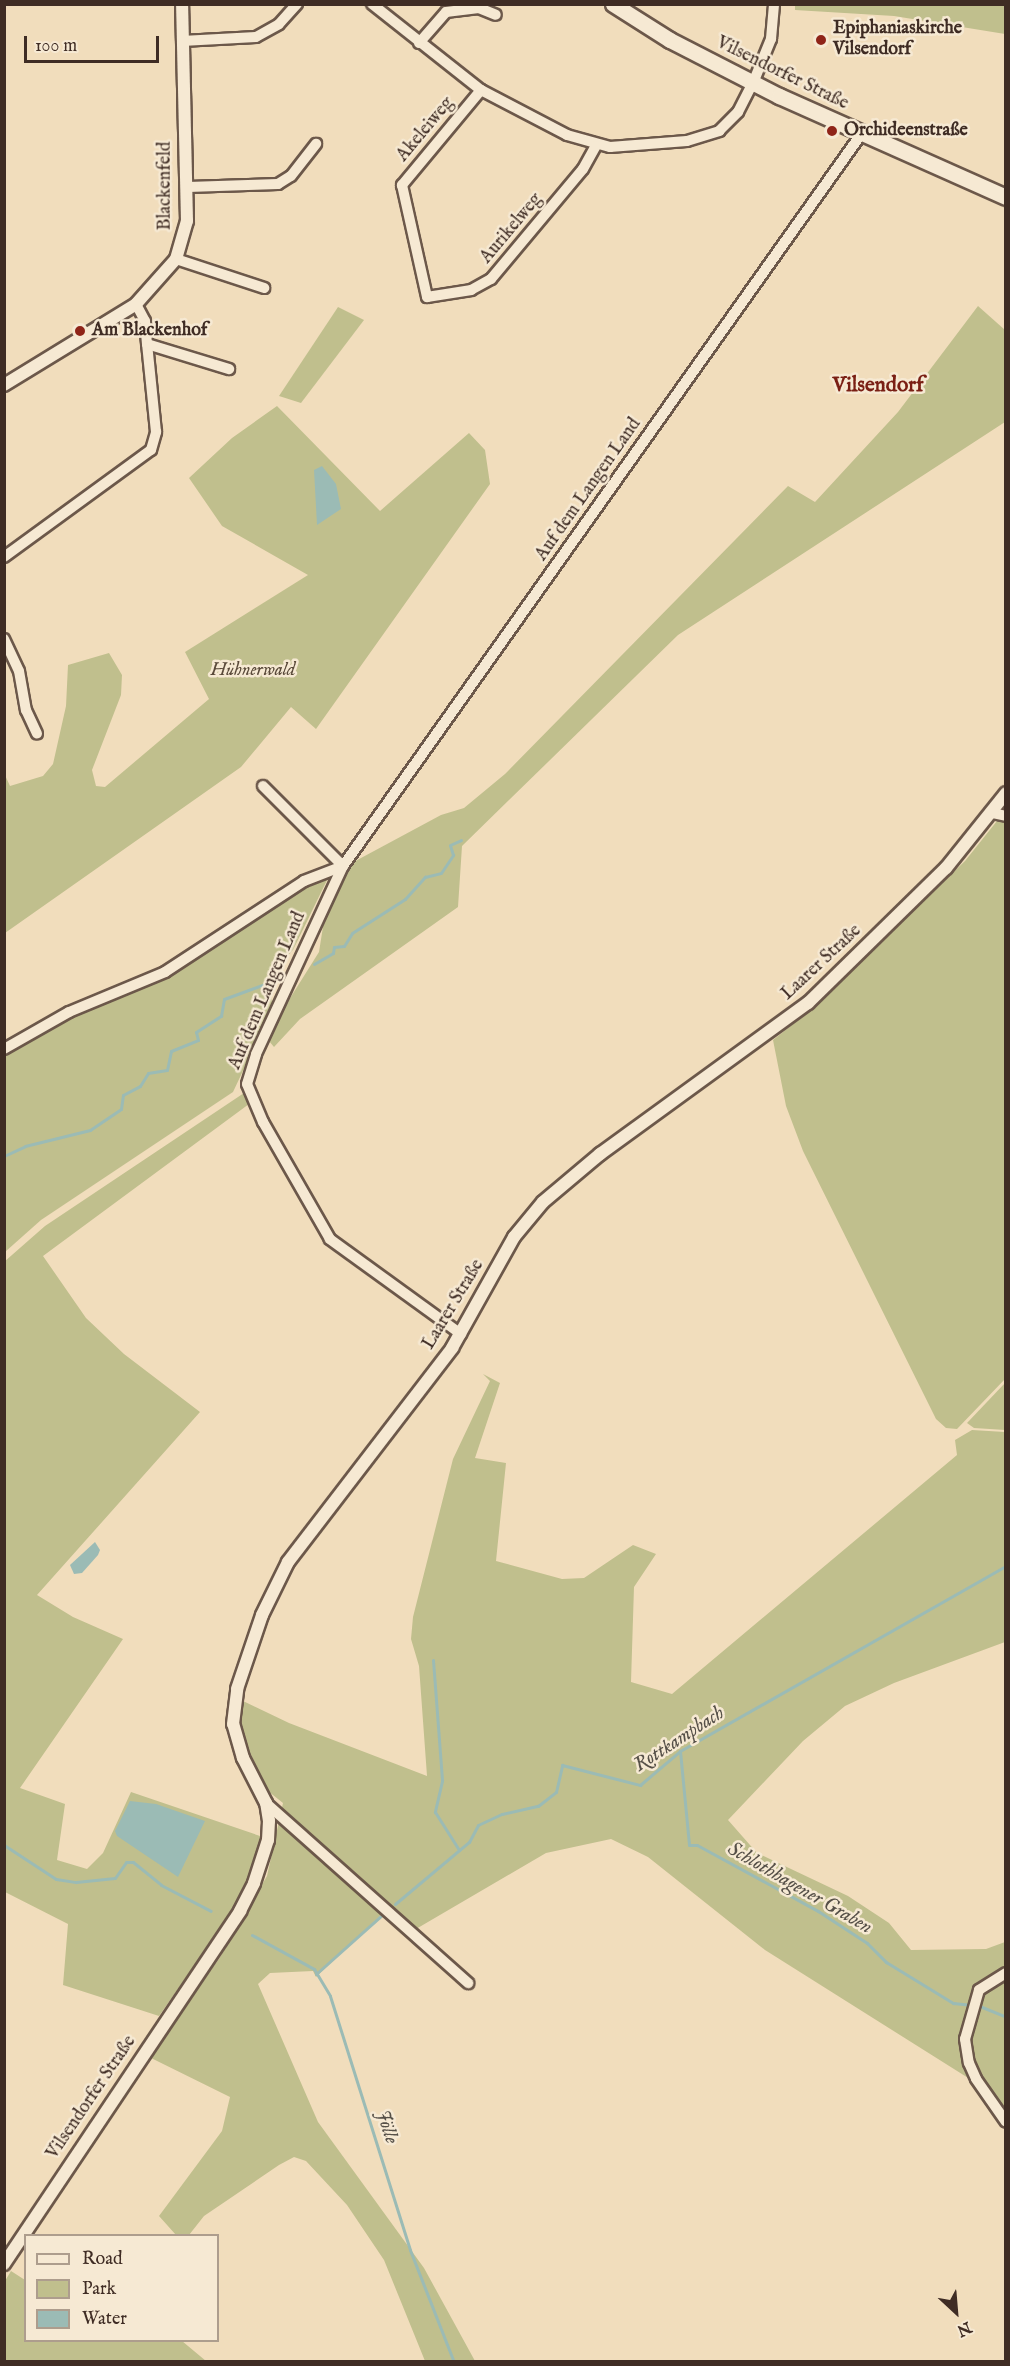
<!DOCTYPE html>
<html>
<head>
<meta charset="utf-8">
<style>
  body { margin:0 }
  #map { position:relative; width:1010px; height:2366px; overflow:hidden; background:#f1ddbc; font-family:"IM FELL English",serif }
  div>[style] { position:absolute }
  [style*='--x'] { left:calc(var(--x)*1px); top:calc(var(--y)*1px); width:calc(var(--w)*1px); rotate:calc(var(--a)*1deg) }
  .green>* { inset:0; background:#c0bf8d }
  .water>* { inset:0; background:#9bbbb5 }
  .stream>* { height:3px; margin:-1.5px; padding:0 1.5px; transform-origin:1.5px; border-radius:1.5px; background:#9bbbb5 }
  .roads { filter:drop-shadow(2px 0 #6c584a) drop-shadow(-2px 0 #6c584a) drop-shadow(0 2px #6c584a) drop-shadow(0 -2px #6c584a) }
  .minor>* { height:10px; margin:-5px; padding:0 5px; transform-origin:5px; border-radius:5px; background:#f6e9d3 }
  .tertiary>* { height:12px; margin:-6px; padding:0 6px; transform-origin:6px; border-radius:6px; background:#f6e9d3 }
  .secondary>* { height:15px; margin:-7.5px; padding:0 7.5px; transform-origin:7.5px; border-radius:7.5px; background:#f6e9d3 }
  .dots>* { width:16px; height:16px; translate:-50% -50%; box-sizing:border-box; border:3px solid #f6e9d3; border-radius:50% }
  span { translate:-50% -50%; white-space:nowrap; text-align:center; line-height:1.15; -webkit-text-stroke:5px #f6e9d3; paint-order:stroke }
  .poi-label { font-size:18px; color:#3f2c24; font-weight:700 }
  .left { translate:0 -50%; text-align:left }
  .street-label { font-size:18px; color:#3f2c24 }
  .park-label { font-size:18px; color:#594939; font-style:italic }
  .water-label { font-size:20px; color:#565048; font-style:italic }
  .quarter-label { font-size:21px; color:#7a1f14; font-weight:700 }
  .frame { position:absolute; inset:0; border:6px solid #3f2c24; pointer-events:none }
  .legend { position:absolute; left:24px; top:2234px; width:195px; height:108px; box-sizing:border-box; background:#f6e9d3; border:2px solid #ad9d8d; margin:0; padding:8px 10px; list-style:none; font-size:18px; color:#3f2c24 }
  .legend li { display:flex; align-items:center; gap:12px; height:30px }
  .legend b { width:30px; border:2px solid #ad9d8d }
  .north { position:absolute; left:926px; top:2282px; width:60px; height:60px; -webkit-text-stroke:4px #f6e9d3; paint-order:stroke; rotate:154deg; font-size:16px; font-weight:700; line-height:24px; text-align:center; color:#3f2c24 }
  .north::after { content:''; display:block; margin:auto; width:21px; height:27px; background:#3f2c24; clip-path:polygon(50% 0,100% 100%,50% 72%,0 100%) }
  .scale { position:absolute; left:24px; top:36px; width:135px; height:27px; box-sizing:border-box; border:3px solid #3f2c24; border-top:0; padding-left:8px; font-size:18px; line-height:21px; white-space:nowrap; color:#3f2c24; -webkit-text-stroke:4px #f6e9d3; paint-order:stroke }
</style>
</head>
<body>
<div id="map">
  <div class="green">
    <div style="clip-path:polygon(795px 5px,1005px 5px,1005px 34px,894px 16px,795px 10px)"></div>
    <div style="clip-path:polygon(978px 306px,1005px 330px,1005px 422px,678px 635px,462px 846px,458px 907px,300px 1019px,274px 1047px,269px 1041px,282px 1011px,319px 952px,325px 914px,348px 865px,441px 815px,464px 808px,505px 774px,788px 486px,815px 502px,898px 412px)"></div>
    <div style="clip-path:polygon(338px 307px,364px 320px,301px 403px,279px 396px)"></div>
    <div style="clip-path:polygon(277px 406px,380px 511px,469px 433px,485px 450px,490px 484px,316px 729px,291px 707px,241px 767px,5px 933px,4px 773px,10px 786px,43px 776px,53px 764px,66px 706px,68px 665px,109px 653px,122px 675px,121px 695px,92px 770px,96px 786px,105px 787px,209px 699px,185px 652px,308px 575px,222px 526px,189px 478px,232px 438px)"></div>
    <div style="clip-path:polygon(997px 821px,1006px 822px,1005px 1379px,957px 1429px,946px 1428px,936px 1419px,803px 1151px,786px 1106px,773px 1040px,802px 1017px,965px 861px)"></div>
    <div style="clip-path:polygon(330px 874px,293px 950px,286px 958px,270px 992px,273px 1007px,233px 1092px,41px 1220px,5px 1252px,5px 1052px,48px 1025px,196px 959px,270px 905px)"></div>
    <div style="clip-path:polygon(244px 1093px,249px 1104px,43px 1256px,86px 1318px,124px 1354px,200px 1412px,37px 1595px,73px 1617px,123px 1639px,20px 1788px,65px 1804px,57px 1860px,87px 1869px,103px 1853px,131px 1792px,263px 1837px,242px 1897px,159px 2016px,63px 1985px,68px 1924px,5px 1892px,4px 1262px,45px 1226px)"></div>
    <div style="clip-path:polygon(483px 1374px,500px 1383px,475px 1458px,506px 1463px,496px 1561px,562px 1579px,584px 1578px,633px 1545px,656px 1554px,634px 1587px,631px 1682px,672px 1694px,957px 1455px,955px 1440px,972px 1430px,1005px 1432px,1005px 1642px,894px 1683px,845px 1706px,803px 1741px,728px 1820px,757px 1853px,848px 1896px,889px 1923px,911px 1950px,986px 1949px,1005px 1942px,1005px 2114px,973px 2081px,765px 1950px,648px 1857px,611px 1839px,546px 1853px,416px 1929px,348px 1869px,327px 1861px,383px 1913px,316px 1977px,313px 1971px,270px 1973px,258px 1984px,318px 2122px,424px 2268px,475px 2361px,425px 2361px,384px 2260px,347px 2205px,306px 2161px,294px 2157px,279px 2165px,204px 2216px,189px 2235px,176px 2235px,159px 2216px,222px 2131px,230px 2097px,147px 2056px,219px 1959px,267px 1876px,283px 1803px,268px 1791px,243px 1738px,238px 1716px,241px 1700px,289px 1723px,427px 1776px,419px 1666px,411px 1639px,413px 1617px,453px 1459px,490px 1381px)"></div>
    <div style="clip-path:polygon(1005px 1383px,1005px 1430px,974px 1428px,967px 1423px)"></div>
    <div style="clip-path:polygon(11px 2271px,25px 2280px,26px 2340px,182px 2341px,206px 2361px,5px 2361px,5px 2281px)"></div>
  </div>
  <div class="water">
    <div style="clip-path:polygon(322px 466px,336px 484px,341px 509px,317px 525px,314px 470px)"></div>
    <div style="clip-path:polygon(95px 1542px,100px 1550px,98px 1555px,82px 1573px,74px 1574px,70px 1565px)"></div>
    <div style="clip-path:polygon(130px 1801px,156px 1804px,205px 1821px,178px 1877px,117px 1836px,115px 1831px)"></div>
  </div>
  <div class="stream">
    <div style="--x:314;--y:964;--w:22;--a:-30"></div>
    <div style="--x:333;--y:953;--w:6;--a:-81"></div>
    <div style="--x:334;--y:947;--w:10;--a:-6"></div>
    <div style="--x:344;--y:946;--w:15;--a:-58"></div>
    <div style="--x:352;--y:933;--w:63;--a:-32.7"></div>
    <div style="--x:405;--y:899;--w:30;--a:-48"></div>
    <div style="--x:425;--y:877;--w:16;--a:-14"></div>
    <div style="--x:441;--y:873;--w:22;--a:-56"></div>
    <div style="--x:453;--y:855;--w:10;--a:-107"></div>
    <div style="--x:450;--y:845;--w:12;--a:-24"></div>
    <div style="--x:4;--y:1156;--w:23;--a:-25"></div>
    <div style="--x:25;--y:1146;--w:67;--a:-13.8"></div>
    <div style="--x:90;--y:1130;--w:37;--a:-34"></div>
    <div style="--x:121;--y:1109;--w:14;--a:-82"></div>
    <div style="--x:123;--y:1095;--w:19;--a:-28"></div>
    <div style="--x:140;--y:1086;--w:15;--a:-58"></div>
    <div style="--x:148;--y:1073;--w:19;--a:-9"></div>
    <div style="--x:167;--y:1070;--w:19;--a:-78"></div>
    <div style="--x:171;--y:1051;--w:29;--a:-22"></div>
    <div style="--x:198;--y:1040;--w:8;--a:-104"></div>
    <div style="--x:196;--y:1032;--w:30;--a:-33"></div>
    <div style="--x:221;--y:1016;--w:17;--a:-80"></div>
    <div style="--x:224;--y:999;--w:52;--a:-20.2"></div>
    <div style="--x:273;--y:981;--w:11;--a:-80"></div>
    <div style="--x:275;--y:970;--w:4;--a:0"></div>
    <div style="--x:433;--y:1660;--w:121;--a:85.7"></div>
    <div style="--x:442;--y:1781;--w:32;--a:103"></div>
    <div style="--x:435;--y:1812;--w:45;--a:57.7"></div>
    <div style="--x:680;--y:1751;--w:94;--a:84.5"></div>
    <div style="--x:689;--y:1845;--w:8;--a:0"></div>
    <div style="--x:697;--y:1845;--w:138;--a:28.6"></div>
    <div style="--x:818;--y:1911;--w:59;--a:33.1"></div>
    <div style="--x:867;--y:1943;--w:27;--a:45"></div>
    <div style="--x:886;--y:1962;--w:79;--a:31.5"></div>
    <div style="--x:953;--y:2003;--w:19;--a:6"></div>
    <div style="--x:4;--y:1845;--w:62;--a:33.2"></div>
    <div style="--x:56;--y:1879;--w:20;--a:9"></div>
    <div style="--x:76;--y:1882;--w:39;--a:-6"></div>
    <div style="--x:115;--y:1878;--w:19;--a:-55"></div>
    <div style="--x:126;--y:1862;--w:7;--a:0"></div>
    <div style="--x:133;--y:1862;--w:36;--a:39"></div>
    <div style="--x:161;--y:1885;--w:56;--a:27.5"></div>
    <div style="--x:395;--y:1904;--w:97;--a:-40"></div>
    <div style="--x:469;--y:1842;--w:19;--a:-62"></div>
    <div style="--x:478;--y:1825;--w:26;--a:-25"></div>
    <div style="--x:502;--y:1814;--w:37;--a:-13"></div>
    <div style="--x:538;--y:1806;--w:23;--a:-38"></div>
    <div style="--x:556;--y:1792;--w:28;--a:-77"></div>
    <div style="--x:562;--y:1765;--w:81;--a:14.4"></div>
    <div style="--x:640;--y:1785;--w:52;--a:-40.4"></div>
    <div style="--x:680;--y:1751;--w:375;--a:-29.6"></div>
    <div style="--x:252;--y:1935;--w:71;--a:28.7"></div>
    <div style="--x:314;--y:1969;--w:31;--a:59"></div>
    <div style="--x:330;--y:1996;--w:266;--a:72.5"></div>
    <div style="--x:410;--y:2250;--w:120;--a:68.6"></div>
    <div style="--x:316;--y:1974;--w:89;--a:-41.8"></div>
    <div style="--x:977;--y:2005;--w:31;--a:22"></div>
  </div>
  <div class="roads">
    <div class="minor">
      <div style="--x:372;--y:4;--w:139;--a:38.3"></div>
      <div style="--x:481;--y:90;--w:97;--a:27.6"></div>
      <div style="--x:567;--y:135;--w:45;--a:15.6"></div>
      <div style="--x:610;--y:147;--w:77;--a:-4.5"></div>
      <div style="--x:687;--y:141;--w:34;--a:-17"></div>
      <div style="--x:719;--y:131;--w:27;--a:-45"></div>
      <div style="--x:738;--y:112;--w:33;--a:-63"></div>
      <div style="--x:753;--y:83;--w:48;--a:-67.8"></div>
      <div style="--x:771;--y:39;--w:35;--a:-85"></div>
      <div style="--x:182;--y:41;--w:74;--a:-3.1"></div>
      <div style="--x:256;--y:37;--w:26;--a:-29"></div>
      <div style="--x:279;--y:24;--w:27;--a:-48"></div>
      <div style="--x:419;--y:43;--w:41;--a:-48.9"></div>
      <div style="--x:446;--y:12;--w:33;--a:-7"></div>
      <div style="--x:479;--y:8;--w:18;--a:22"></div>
      <div style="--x:481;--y:90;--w:124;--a:129.7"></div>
      <div style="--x:402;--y:185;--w:115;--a:77.4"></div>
      <div style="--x:427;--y:297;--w:45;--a:-9"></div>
      <div style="--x:471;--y:290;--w:23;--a:-29"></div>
      <div style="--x:491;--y:279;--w:143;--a:-50.1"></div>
      <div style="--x:583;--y:169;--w:26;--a:-61"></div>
      <div style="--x:188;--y:187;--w:90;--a:-1.9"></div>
      <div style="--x:278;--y:184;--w:15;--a:-32"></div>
      <div style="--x:291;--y:176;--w:41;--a:-52"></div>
      <div style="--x:176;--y:259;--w:93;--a:18.2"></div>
      <div style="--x:147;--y:344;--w:86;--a:17"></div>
      <div style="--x:4;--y:557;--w:182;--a:-36.1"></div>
      <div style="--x:151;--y:450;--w:19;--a:-74"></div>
      <div style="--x:156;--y:432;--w:88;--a:-95.8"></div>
      <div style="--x:147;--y:344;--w:23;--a:-95"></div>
      <div style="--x:145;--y:321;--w:19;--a:-118"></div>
      <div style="--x:4;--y:639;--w:35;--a:65"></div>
      <div style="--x:19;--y:671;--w:40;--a:80"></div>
      <div style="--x:26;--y:710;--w:26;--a:65"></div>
      <div style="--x:263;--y:786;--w:113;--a:45"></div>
      <div style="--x:992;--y:813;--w:14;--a:12"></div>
      <div style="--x:4;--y:1049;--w:75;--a:-29.6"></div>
      <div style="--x:69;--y:1012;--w:104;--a:-22.6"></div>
      <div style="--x:165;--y:972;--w:166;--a:-33.2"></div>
      <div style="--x:304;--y:881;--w:42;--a:-21"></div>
      <div style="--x:461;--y:1334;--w:162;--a:-144.1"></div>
      <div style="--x:330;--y:1239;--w:135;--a:-119.8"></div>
      <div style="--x:263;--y:1122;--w:41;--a:-112.8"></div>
      <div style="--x:247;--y:1084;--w:31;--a:-73"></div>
      <div style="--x:256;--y:1054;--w:207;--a:-65.2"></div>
      <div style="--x:343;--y:866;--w:898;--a:-54.7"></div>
      <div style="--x:266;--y:1803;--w:271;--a:41.7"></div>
      <div style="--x:1006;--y:1973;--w:32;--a:148"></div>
      <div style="--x:979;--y:1990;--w:51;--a:105.9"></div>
      <div style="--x:965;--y:2039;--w:24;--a:81"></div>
      <div style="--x:969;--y:2063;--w:17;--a:66"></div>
      <div style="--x:976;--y:2079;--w:52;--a:55.1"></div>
    </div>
    <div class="tertiary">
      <div style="--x:4;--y:385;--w:155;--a:-31.5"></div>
      <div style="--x:136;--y:304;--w:60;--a:-48.4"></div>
      <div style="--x:176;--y:259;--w:40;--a:-74"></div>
      <div style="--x:187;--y:221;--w:217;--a:-91.3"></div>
      <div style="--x:4;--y:2264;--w:425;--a:-56.2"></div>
      <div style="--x:240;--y:1911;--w:31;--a:-63"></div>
      <div style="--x:254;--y:1883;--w:45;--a:-72"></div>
      <div style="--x:268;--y:1840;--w:19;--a:-87"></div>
      <div style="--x:269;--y:1821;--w:18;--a:-99"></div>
      <div style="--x:266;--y:1803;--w:51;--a:-117.1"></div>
      <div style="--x:243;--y:1758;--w:35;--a:-106"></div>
      <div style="--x:233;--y:1724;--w:35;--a:-83"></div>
      <div style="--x:237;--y:1689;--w:78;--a:-71.3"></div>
      <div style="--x:262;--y:1615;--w:59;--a:-63.9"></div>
      <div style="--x:288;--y:1562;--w:270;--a:-52.5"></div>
      <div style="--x:452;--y:1348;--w:127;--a:-60.8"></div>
      <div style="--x:514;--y:1237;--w:45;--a:-50.4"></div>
      <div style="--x:543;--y:1202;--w:75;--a:-40.1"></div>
      <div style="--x:600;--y:1154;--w:257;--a:-36"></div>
      <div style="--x:808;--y:1003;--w:193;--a:-44.4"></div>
      <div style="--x:946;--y:868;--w:96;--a:-51.3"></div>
    </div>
    <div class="secondary">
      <div style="--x:613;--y:4;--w:67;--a:32.3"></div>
      <div style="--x:670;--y:40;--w:123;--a:27.2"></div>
      <div style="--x:779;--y:96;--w:248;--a:24"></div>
    </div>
  </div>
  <div class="dots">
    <div style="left:821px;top:40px;background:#8f2418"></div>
    <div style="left:832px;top:131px;background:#8f2418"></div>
    <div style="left:80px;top:331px;background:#8f2418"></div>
  </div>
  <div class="poi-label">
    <span class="left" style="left:833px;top:40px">Epiphaniaskirche<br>Vilsendorf</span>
    <span class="left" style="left:844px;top:131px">Orchideenstraße</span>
    <span class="left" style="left:92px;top:331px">Am Blackenhof</span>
  </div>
  <div class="street-label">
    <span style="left:782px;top:74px;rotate:26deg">Vilsendorfer Straße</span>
    <span style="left:426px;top:130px;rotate:-50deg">Akeleiweg</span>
    <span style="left:166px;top:186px;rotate:-90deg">Blackenfeld</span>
    <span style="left:512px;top:229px;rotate:-50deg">Aurikelweg</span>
    <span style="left:589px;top:490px;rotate:-55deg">Auf dem Langen Land</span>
    <span style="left:822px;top:963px;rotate:-43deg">Laarer Straße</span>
    <span style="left:268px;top:991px;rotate:-67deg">Auf dem Langen Land</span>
    <span style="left:454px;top:1305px;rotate:-59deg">Laarer Straße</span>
    <span style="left:92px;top:2098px;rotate:-56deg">Vilsendorfer Straße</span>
  </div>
  <div class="park-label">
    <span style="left:253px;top:671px">Hühnerwald</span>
  </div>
  <div class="water-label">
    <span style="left:679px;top:1739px;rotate:-33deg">Rottkampbach</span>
    <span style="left:800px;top:1888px;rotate:30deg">Schlothhagener Graben</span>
    <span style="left:387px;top:2127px;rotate:72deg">Jölle</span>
  </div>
  <div class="quarter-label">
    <span style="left:878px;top:386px">Vilsendorf</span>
  </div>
  <div class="frame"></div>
  <ul class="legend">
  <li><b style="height:8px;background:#f6e9d3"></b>Road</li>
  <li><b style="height:16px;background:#c0bf8d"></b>Park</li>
  <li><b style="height:16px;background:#9bbbb5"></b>Water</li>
  </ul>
  <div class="north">N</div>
  <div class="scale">100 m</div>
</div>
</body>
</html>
